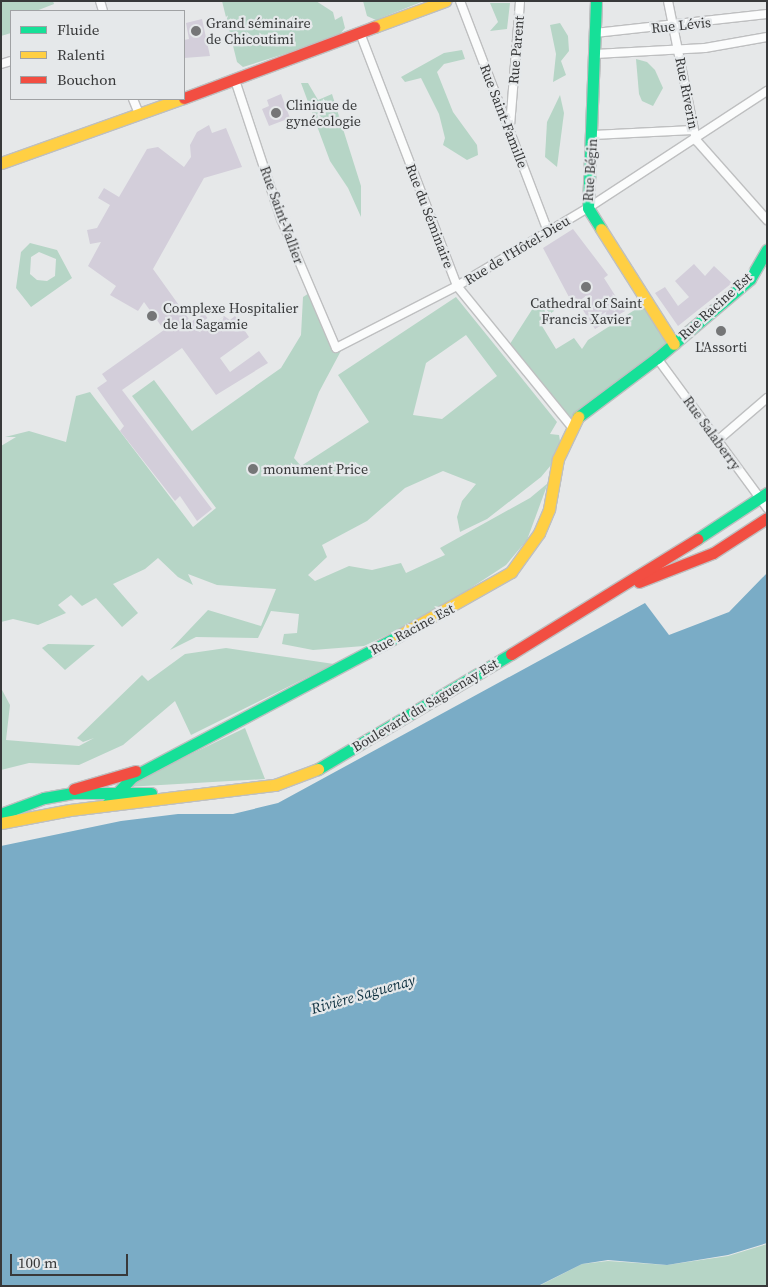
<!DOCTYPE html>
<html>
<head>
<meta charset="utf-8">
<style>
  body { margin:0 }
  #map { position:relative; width:768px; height:1287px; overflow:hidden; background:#e6e8e9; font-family:"Source Serif 4",serif }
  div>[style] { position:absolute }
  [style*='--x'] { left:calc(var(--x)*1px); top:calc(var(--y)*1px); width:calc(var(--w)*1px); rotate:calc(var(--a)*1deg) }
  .green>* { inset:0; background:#b6d5c6 }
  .water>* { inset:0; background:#7aacc6 }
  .building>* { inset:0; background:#d3ceda }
  .roads { filter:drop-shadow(1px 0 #bebfc0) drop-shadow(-1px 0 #bebfc0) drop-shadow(0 1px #bebfc0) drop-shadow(0 -1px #bebfc0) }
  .street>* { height:8px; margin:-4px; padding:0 4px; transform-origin:4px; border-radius:4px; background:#fbfcfc }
  .fast>* { height:11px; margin:-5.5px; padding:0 5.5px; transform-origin:5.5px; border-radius:5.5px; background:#16e098 }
  .slow>* { height:11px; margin:-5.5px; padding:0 5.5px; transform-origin:5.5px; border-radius:5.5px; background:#ffcf43 }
  .jam>* { height:11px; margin:-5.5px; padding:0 5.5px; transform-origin:5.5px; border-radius:5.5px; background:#f24e42 }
  .dots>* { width:14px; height:14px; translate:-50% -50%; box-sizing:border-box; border:2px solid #e5e8ea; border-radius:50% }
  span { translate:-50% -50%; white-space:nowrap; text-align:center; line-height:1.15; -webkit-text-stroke:4.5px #e5e8ea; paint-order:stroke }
  .poi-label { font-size:14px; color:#38393a }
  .left { translate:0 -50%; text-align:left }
  .street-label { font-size:14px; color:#38393a }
  .water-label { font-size:15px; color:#0e303f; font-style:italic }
  .frame { position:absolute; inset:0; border:2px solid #38393a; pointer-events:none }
  .legend { position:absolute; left:10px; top:10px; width:175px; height:90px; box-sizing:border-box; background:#e5e8ea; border:1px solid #a0a2a4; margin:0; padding:6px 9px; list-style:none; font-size:15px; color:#38393a }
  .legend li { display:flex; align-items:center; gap:10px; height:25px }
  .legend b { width:25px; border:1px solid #a0a2a4 }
  .scale { position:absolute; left:10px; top:1254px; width:118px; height:22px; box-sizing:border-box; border:2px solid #38393a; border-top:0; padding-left:6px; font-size:15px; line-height:18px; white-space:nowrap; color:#38393a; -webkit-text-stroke:4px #e5e8ea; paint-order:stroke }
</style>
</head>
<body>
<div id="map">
  <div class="green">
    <div style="clip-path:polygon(1px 1px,53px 1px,54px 4px,36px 11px,11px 11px,11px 33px,1px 36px)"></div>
    <div style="clip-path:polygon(222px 1px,316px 1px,333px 12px,335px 20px,342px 16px,345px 28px,340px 34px,297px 50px,243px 67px,237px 62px)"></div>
    <div style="clip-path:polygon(363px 1px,424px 1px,376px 20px,367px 16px)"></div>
    <div style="clip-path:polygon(490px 3px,510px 3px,507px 29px,490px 31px,498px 22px)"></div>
    <div style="clip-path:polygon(560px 23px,568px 36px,569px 51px,561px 61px,566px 75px,553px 82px,556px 54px,550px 25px)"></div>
    <div style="clip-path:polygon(462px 50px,465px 59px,444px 64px,437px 72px,453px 112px,477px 145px,478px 155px,467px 160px,443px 145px,445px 138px,439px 114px,421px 78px,405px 82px,401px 77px,444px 53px)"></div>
    <div style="clip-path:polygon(636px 59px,647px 62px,655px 70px,663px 88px,653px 106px,642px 101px,639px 94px)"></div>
    <div style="clip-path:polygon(301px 83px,308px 83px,318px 100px,332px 94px,361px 186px,361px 217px,348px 188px,330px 161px)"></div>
    <div style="clip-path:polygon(560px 95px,564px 113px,557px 167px,545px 157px,547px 122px)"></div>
    <div style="clip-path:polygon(evenodd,30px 243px,57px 250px,72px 278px,31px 307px,16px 288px,21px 252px,30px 243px,39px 252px,56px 259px,55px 276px,47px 281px,37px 280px,30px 274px,31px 257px,39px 252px)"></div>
    <div style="clip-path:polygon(evenodd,311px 292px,332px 342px,343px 347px,319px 392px,294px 458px,301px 466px,369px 422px,338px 375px,456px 297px,557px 422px,550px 434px,559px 435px,560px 441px,556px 459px,541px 477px,487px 519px,460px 532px,457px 517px,462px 501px,476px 484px,443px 471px,405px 488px,367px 521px,322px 545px,327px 557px,308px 575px,315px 581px,349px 566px,372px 570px,401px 563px,406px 573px,445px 555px,440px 548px,530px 498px,548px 483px,527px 540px,506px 565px,431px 614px,364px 646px,313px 650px,282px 644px,284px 634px,297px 633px,299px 614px,271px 611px,258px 638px,196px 637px,170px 650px,208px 610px,261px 626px,276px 589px,217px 585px,188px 574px,193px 585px,178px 577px,158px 558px,145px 569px,113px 584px,138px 613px,122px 627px,96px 598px,82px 606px,71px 595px,58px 605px,66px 613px,38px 625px,13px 619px,1px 622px,1px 446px,16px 437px,5px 437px,29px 431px,66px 442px,76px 396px,90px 392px,193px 527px,216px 508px,132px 396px,154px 380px,192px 431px,281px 368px,301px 335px,303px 297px,311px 292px,466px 335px,497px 376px,442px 419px,413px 415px,426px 363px,466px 335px)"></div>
    <div style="clip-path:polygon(548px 299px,554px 311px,539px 321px,556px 349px,574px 338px,582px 349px,588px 340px,647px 302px,674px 344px,571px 426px,508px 347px,533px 308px)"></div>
    <div style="clip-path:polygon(48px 644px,95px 645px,65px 670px,42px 648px)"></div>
    <div style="clip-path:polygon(226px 648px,334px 664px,191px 735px,175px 701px,123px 745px,79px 765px,29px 763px,1px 770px,1px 688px,10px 705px,6px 740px,79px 746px,94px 738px,83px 742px,77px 738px,142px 675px,148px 681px,185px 654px)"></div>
    <div style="clip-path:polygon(245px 728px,265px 779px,126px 787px,129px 784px)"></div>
    <div style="clip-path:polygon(767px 1244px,767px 1286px,539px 1286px,582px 1264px,608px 1261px,667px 1265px,728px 1256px)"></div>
  </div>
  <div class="water">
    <div style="clip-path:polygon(767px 573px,767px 1243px,728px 1255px,667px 1265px,608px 1260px,582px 1264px,538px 1286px,1px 1286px,1px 846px,121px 821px,178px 814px,233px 814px,278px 803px,645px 603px,669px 635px,729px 612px)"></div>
  </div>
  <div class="building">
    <div style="clip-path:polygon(202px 19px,210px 56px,184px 58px,184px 40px,189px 39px,186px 23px)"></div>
    <div style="clip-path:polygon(281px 94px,290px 118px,269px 126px,262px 109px,269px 106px,267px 100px)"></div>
    <div style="clip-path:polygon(209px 125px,212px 133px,226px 128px,242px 167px,204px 178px,153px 269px,191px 322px,204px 313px,212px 325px,224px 316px,230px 320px,235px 316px,249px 337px,220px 358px,230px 372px,259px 351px,268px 363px,216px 395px,182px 348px,122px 390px,212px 509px,197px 521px,180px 496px,175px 501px,120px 431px,124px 426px,97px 388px,107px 381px,102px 374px,164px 330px,144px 302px,138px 311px,110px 295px,116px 286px,88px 266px,101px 242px,90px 244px,87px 230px,97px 228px,110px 205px,98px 198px,104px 188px,119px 197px,147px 149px,158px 147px,184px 167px,191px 157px,190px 145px,197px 132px)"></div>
    <div style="clip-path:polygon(573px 229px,608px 275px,604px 278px,625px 311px,595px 329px,574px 296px,570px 299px,543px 248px)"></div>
    <div style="clip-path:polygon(694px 264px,705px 276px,714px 266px,732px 283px,678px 326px,655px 293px,665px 287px,678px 306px,689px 297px,675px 281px)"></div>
  </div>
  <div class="roads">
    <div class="street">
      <div style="--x:100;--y:1;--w:10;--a:73"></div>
      <div style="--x:460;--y:1;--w:247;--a:69.1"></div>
      <div style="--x:668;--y:1;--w:142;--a:78.6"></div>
      <div style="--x:696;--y:140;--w:107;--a:48.4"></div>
      <div style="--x:360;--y:33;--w:271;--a:69"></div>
      <div style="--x:457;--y:286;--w:181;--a:50.8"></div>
      <div style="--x:595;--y:33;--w:173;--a:-6.3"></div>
      <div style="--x:595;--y:54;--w:110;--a:-3.1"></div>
      <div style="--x:705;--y:48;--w:63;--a:-10.1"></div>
      <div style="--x:1;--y:64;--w:10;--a:-17"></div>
      <div style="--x:235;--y:80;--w:146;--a:71.7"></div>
      <div style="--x:281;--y:219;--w:140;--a:66.9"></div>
      <div style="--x:336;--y:348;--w:136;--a:-27.1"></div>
      <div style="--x:457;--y:286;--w:152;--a:-30.8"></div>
      <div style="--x:588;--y:208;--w:214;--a:-33.2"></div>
      <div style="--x:133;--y:99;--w:16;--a:68"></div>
      <div style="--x:510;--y:126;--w:125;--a:-85.4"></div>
      <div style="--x:593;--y:135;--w:100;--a:-2.9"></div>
      <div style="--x:657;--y:358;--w:186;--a:53.7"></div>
      <div style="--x:717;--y:441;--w:66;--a:-40.7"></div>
    </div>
    <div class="fast">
      <div style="--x:596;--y:1;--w:207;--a:92.2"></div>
      <div style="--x:588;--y:208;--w:25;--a:58"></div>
      <div style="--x:578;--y:417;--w:99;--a:-36.8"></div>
      <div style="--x:657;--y:358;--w:122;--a:-40.3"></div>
      <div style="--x:750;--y:279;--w:34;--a:-60"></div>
      <div style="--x:697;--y:539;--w:84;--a:-33.3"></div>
      <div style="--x:318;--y:769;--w:225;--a:-30.8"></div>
      <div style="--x:106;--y:805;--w:38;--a:-47"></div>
      <div style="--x:132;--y:777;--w:301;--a:-27.9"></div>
      <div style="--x:1;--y:814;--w:46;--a:-20.4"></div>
      <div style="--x:44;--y:798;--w:29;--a:-10"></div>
      <div style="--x:73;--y:793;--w:78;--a:0"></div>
    </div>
    <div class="slow">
      <div style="--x:374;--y:27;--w:76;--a:-20.1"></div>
      <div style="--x:1;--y:163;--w:191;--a:-19.6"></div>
      <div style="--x:601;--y:229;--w:136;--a:57.6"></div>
      <div style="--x:398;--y:636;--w:130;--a:-29.5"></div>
      <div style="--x:511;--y:572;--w:48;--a:-54.3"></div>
      <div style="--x:539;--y:533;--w:26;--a:-67"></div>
      <div style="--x:549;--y:509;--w:51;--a:-79.8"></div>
      <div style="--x:558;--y:459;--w:47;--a:-64.5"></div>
      <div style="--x:1;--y:823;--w:70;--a:-10.7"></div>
      <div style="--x:70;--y:810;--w:207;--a:-7"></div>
      <div style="--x:275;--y:785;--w:46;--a:-20.4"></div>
    </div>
    <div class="jam">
      <div style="--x:184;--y:98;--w:203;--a:-20.5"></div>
      <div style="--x:639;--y:582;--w:79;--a:-21.4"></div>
      <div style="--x:713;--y:553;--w:64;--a:-32.9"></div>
      <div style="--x:511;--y:654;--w:219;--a:-31.7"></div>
      <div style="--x:74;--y:789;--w:64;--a:-16.4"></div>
    </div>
  </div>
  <div class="dots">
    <div style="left:196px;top:31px;background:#757677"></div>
    <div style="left:276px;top:113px;background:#757677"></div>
    <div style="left:586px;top:287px;background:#757677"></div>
    <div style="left:152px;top:316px;background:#757677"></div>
    <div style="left:721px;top:331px;background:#757677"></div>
    <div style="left:253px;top:469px;background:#757677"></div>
  </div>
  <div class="poi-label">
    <span class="left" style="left:206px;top:31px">Grand séminaire<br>de Chicoutimi</span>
    <span class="left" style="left:286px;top:113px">Clinique de<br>gynécologie</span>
    <span style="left:586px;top:311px">Cathedral of Saint<br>Francis Xavier</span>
    <span class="left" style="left:163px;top:316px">Complexe Hospitalier<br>de la Sagamie</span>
    <span style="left:721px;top:347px">L'Assorti</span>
    <span class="left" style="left:263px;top:469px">monument Price</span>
  </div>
  <div class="street-label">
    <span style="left:681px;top:25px;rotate:-6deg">Rue Lévis</span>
    <span style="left:516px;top:50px;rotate:-85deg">Rue Parent</span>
    <span style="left:687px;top:93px;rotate:79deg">Rue Riverin</span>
    <span style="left:504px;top:116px;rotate:69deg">Rue Saint-Famille</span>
    <span style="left:590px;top:170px;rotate:-86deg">Rue Bégin</span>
    <span style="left:282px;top:215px;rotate:70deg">Rue Saint-Vallier</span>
    <span style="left:430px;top:216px;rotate:69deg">Rue du Séminaire</span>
    <span style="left:517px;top:250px;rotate:-31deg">Rue de l'Hôtel-Dieu</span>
    <span style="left:715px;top:306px;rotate:-42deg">Rue Racine Est</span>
    <span style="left:712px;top:433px;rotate:54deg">Rue Salaberry</span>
    <span style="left:412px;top:629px;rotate:-28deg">Rue Racine Est</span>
    <span style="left:425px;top:705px;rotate:-31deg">Boulevard du Saguenay Est</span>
  </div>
  <div class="water-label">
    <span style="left:363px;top:994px;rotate:-16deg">Rivière Saguenay</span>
  </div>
  <div class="frame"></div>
  <ul class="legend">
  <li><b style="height:6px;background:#16e098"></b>Fluide</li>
  <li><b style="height:6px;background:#ffcf43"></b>Ralenti</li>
  <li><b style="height:6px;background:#f24e42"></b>Bouchon</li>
  </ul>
  <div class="scale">100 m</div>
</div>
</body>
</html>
